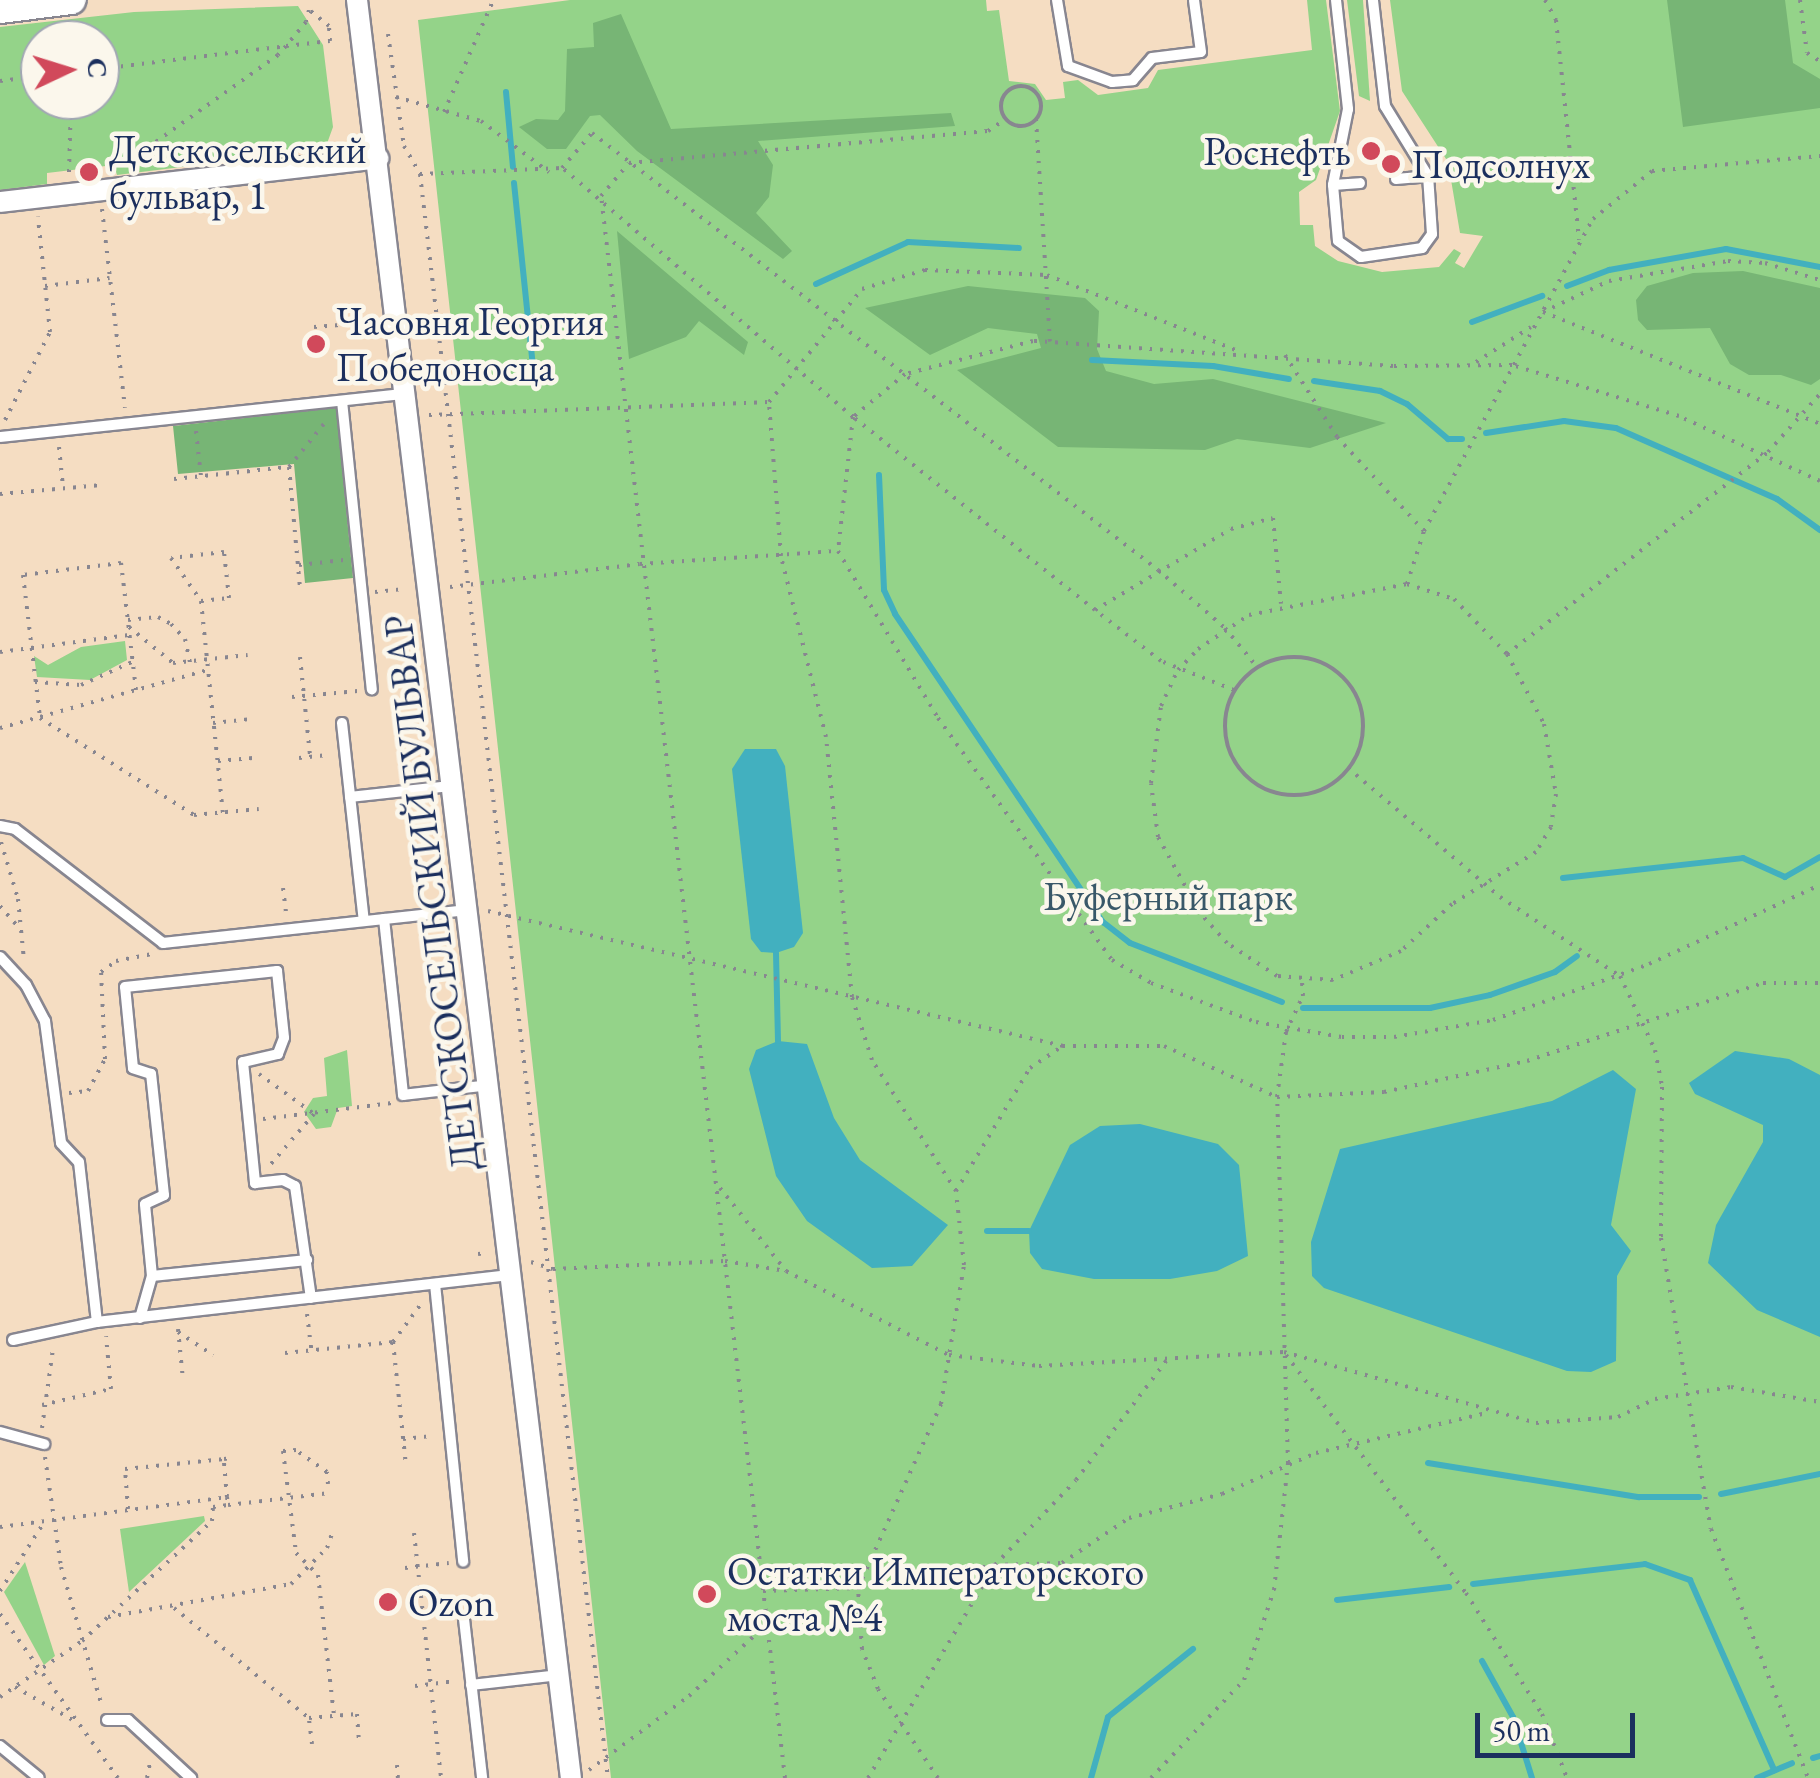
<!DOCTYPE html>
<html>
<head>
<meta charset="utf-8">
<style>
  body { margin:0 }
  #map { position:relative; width:1820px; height:1778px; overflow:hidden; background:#f5ddc2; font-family:"EB Garamond",serif }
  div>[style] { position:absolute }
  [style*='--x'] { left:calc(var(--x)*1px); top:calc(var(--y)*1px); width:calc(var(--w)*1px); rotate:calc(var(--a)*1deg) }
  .green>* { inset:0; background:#94d389 }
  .forest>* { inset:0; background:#77b575 }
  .water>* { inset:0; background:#42b0bf }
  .stream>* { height:6px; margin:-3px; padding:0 3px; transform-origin:3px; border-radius:3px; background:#42b0bf }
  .path>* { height:4px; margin-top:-2px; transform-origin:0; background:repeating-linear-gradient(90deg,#888690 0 2.5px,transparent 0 10.5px) }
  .path>.ring { margin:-2px; padding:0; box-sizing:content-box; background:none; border:4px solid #888690; border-radius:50% }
  .roads { filter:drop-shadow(2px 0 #888690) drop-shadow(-2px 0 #888690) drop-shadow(0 2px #888690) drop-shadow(0 -2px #888690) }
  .service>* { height:10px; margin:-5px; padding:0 5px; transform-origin:5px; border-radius:5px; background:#fff }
  .minor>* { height:20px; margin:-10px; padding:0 10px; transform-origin:10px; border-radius:10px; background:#fff }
  .secondary>* { height:28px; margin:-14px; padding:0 14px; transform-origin:14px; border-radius:14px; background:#fff }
  .dots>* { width:28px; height:28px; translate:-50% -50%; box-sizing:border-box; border:5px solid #fbf7ec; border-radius:50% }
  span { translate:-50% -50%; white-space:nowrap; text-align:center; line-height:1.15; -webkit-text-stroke:9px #fbf7ec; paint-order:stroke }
  .poi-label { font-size:40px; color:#1b2f5e }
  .left { translate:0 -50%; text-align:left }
  .right { translate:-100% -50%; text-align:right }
  .street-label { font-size:40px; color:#1b2f5e }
  .park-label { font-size:40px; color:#395869 }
  .north { position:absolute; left:20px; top:20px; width:100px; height:100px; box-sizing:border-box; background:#fbf7ec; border:2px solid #a1a7b3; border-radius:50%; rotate:86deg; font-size:28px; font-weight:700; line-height:40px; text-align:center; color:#1b2f5e }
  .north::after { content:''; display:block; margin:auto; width:35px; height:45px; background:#d1495b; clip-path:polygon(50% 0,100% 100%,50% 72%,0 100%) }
  .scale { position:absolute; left:1475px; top:1713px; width:160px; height:45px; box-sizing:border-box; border:5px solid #1b2f5e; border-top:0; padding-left:12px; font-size:30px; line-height:35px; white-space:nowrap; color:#1b2f5e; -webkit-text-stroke:8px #fbf7ec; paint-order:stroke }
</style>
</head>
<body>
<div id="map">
  <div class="green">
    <div style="clip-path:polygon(570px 0,986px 0,987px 11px,999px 10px,1009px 81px,1035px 84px,1046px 100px,1065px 98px,1063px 82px,1078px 80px,1098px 95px,1148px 88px,1158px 70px,1312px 50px,1307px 0,1326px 0,1340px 111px,1316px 180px,1299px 192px,1300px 225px,1313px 225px,1315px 246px,1338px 261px,1382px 272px,1439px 267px,1454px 249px,1461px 253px,1455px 263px,1464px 268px,1483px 236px,1460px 233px,1448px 162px,1402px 91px,1390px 0,1820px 0,1820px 1778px,611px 1778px,418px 20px)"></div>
    <div style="clip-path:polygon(1347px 0,1363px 0,1370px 101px,1359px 96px)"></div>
    <div style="clip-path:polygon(evenodd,298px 6px,323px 45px,333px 127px,325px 149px,117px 175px,114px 165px,47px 173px,47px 184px,0 190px,0 27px,134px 12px,298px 6px,40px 40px,100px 40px,100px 100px,40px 100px,40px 40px)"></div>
    <div style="clip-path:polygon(125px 641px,127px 660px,90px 680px,37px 677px,34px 656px,48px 665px,81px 647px)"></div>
    <div style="clip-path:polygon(347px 1050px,352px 1106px,338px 1108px,331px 1127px,316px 1129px,304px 1112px,313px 1098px,327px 1096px,324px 1058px)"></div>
    <div style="clip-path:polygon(204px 1516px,205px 1521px,129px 1592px,120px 1529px)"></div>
    <div style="clip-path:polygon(25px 1562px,55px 1656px,44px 1665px,4px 1592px)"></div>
  </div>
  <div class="forest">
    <div style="clip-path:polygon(1667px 0,1785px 0,1793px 63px,1820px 79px,1820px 108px,1683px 127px)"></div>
    <div style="clip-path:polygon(621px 14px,671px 129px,951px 113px,955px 126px,758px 141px,773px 165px,769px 197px,756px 213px,792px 251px,783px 259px,637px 151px,600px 115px,590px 116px,566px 149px,547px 149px,519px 127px,536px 119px,558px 120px,565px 111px,567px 49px,594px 47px,593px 23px)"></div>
    <div style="clip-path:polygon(617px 231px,748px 342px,744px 355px,699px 321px,686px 337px,629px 359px)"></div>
    <div style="clip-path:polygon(1743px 271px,1820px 288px,1820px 379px,1811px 385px,1781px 375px,1749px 375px,1730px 364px,1710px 328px,1647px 330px,1638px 320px,1636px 300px,1647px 286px,1693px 273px)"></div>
    <div style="clip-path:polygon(968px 286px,1085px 298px,1099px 311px,1097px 349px,1106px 371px,1154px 384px,1213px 379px,1386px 423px,1310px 448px,1237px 439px,1205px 450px,1058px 447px,957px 370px,1041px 348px,1037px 334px,988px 328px,930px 355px,865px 308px)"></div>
    <div style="clip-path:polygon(336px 408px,353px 578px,305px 583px,294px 464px,178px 474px,173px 426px)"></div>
  </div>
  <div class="water">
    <div style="clip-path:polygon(745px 749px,776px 749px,785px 766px,803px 933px,794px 947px,776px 953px,761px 952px,751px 939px,732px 769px)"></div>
    <div style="clip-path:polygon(778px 1041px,807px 1044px,834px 1118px,860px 1160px,948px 1225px,912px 1266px,872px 1268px,807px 1221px,776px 1176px,749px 1069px,756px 1050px)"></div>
    <div style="clip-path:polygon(1735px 1051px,1789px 1059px,1820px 1075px,1820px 1337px,1757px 1310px,1708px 1263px,1716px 1225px,1763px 1142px,1763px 1125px,1695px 1094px,1689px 1083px)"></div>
    <div style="clip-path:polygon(1613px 1070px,1636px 1089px,1611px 1225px,1631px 1251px,1617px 1276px,1616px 1361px,1591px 1372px,1567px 1371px,1324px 1288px,1312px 1276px,1311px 1242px,1340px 1149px,1552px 1101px)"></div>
    <div style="clip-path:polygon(1140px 1124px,1218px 1144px,1239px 1165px,1248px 1256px,1217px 1271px,1170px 1279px,1094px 1279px,1042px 1269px,1030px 1253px,1029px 1231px,1070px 1145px,1100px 1126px)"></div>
  </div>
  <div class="stream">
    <div style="--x:506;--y:92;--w:75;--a:84.7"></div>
    <div style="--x:514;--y:183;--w:195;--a:84.1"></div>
    <div style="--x:816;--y:284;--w:101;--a:-24.5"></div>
    <div style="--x:908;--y:242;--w:111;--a:3.1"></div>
    <div style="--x:1567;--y:286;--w:45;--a:-20.9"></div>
    <div style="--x:1609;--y:270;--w:119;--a:-10.2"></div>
    <div style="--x:1726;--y:249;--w:96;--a:10.8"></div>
    <div style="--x:1472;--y:322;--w:75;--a:-20.4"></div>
    <div style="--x:1092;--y:360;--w:121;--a:2.8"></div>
    <div style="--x:1213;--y:366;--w:77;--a:9.7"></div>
    <div style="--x:1314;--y:381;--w:67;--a:8.6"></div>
    <div style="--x:1380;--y:391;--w:30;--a:26"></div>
    <div style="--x:1407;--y:404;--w:54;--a:40.5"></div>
    <div style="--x:1448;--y:439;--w:14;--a:0"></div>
    <div style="--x:1486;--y:433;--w:79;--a:-8.7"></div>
    <div style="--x:1564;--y:421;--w:52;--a:7.7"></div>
    <div style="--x:1616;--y:428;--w:176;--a:23.8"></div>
    <div style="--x:1777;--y:499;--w:53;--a:35.8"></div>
    <div style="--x:879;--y:475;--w:115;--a:87.5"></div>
    <div style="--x:884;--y:590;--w:26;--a:65"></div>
    <div style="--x:895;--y:614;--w:372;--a:56"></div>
    <div style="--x:1103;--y:922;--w:34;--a:38"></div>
    <div style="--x:1130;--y:943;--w:163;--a:21.2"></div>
    <div style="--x:1563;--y:878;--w:181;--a:-6.3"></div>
    <div style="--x:1743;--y:858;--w:46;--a:24.3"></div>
    <div style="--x:1785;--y:877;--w:40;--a:-29.7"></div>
    <div style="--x:776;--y:953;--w:88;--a:88.7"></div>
    <div style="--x:1303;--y:1008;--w:127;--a:0"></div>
    <div style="--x:1430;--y:1008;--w:61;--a:-12.2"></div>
    <div style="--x:1490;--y:995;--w:69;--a:-19.5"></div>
    <div style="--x:1555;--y:972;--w:27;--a:-36"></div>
    <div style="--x:987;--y:1231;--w:42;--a:0"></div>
    <div style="--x:1428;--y:1463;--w:214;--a:9.2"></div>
    <div style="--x:1639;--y:1497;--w:60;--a:0"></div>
    <div style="--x:1721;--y:1494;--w:101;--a:-11.4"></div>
    <div style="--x:1473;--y:1584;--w:173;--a:-6.6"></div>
    <div style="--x:1645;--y:1564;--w:48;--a:19.6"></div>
    <div style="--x:1690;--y:1580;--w:208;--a:66.1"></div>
    <div style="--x:1337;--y:1600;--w:113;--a:-6.6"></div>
    <div style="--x:1482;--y:1661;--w:64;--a:61"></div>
    <div style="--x:1513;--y:1717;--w:64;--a:72.7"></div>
    <div style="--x:1813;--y:1758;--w:7;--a:-16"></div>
    <div style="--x:1091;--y:1778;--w:63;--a:-74.4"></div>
    <div style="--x:1108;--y:1717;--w:109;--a:-38.7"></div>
    <div style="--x:1757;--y:1778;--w:38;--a:-23"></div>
  </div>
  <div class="path">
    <div style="--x:1545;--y:0;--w:23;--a:61"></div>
    <div style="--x:1556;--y:20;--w:221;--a:84"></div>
    <div style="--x:1800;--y:0;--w:53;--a:82.5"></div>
    <div style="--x:1807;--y:53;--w:15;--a:32"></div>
    <div style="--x:388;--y:34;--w:113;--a:81.9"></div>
    <div style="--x:404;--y:146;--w:32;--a:60"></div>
    <div style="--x:420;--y:174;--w:1615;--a:83.32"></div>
    <div style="--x:100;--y:69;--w:187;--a:-7"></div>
    <div style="--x:286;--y:46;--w:44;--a:-6.5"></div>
    <div style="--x:330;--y:41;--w:15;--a:-94"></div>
    <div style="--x:329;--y:26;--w:26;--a:-141"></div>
    <div style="--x:309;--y:10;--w:12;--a:104"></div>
    <div style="--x:306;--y:22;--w:31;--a:130"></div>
    <div style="--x:286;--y:46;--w:12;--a:132"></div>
    <div style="--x:278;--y:55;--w:191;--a:144.6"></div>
    <div style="--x:0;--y:81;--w:40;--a:-7.1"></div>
    <div class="ring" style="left:1001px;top:86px;width:36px;height:36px"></div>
    <div style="--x:396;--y:97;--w:88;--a:15.8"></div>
    <div style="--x:481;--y:121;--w:85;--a:36.9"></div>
    <div style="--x:444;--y:112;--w:119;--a:-66.2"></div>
    <div style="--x:1036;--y:119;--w:223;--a:86.4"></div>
    <div style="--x:69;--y:172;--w:72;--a:-88.4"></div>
    <div style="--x:420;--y:174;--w:142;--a:-2.4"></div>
    <div style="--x:102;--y:209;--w:200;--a:83.4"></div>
    <div style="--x:45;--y:286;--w:65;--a:-7"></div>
    <div style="--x:1543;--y:312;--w:299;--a:22"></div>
    <div style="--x:1543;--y:312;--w:73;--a:-25.2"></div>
    <div style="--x:1609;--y:281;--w:121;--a:-9.5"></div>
    <div style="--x:1728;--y:261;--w:37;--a:3"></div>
    <div style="--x:1765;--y:263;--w:58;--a:17.2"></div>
    <div style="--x:315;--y:334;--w:7;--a:-98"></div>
    <div style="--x:314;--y:327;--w:52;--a:-4.4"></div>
    <div style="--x:1285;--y:355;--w:97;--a:57.6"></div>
    <div style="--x:1337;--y:437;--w:128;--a:47.2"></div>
    <div style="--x:1476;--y:362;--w:65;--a:-32.5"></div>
    <div style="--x:429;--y:415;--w:340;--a:-2.2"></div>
    <div style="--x:5;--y:420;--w:99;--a:-62.9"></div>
    <div style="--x:50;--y:332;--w:116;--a:-96"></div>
    <div style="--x:196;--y:431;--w:45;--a:83.7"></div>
    <div style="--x:59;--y:447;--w:40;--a:84.3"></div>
    <div style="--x:289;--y:467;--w:60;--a:-51"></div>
    <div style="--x:174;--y:479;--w:116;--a:-6"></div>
    <div style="--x:289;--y:467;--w:122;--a:84.8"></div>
    <div style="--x:1820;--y:481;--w:155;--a:-155.3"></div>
    <div style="--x:1679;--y:416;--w:175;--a:-163"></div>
    <div style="--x:1512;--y:365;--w:119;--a:179.5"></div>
    <div style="--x:1393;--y:366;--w:361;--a:-176"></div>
    <div style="--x:1033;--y:341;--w:132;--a:165.5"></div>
    <div style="--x:905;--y:374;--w:67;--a:140.4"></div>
    <div style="--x:853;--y:417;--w:135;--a:96.4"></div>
    <div style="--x:838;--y:551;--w:195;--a:59.1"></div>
    <div style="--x:938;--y:718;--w:298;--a:54.3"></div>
    <div style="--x:1112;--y:960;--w:45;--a:30.5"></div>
    <div style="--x:1151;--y:983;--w:112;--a:20.4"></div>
    <div style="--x:1256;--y:1022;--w:87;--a:9.9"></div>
    <div style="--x:1342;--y:1037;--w:52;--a:0"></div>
    <div style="--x:1394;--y:1037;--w:100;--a:-9.7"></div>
    <div style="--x:1493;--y:1020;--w:166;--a:-19.7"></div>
    <div style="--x:1649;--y:964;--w:188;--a:-24.8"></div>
    <div style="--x:0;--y:494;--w:102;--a:-5"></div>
    <div style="--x:299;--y:565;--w:45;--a:-6.3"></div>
    <div style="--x:1407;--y:584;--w:49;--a:17.7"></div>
    <div style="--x:1454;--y:599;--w:76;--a:46.1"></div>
    <div style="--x:1507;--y:654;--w:79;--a:62.1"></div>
    <div style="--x:1544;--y:724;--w:71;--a:80.3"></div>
    <div style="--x:1556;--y:794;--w:33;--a:99"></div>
    <div style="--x:1551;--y:827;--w:29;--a:121"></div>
    <div style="--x:1536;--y:852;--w:99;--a:148.2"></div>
    <div style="--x:1452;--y:904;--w:69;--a:137.3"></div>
    <div style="--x:1401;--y:951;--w:74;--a:156.9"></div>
    <div style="--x:1333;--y:980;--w:56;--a:-175.9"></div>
    <div style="--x:1277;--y:976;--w:60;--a:-146.6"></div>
    <div style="--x:1227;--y:943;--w:40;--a:-132"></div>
    <div style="--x:1200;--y:913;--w:87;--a:-118.9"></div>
    <div style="--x:1158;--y:837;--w:54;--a:-97.4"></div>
    <div style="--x:1151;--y:783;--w:78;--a:-82.6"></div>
    <div style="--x:1161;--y:706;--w:40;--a:-65"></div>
    <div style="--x:1178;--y:670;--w:29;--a:-46"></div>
    <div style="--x:1198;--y:649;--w:61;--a:-33.7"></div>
    <div style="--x:1249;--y:615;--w:161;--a:-11.1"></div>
    <div style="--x:1407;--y:584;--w:56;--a:-72.2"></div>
    <div style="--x:1424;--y:531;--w:355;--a:-61.6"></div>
    <div style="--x:1593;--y:219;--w:76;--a:-39.1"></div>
    <div style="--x:1652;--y:171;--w:169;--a:-5.1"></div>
    <div style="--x:450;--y:587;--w:191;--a:-6.9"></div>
    <div style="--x:640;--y:564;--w:198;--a:-3.8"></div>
    <div style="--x:375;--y:592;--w:30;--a:-6"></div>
    <div style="--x:201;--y:601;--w:28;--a:-6"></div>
    <div style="--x:229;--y:598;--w:46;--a:-96.2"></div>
    <div style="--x:224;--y:552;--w:53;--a:173.5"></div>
    <div style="--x:171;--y:558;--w:52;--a:55.1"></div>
    <div style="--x:201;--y:601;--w:213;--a:84.1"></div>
    <div style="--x:1095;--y:610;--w:158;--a:-30.8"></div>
    <div style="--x:1231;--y:529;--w:43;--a:-14.7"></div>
    <div style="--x:1273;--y:518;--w:86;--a:84.7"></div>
    <div style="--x:128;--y:620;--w:30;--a:-6"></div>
    <div style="--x:158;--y:617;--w:15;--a:28"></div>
    <div style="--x:171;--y:624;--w:21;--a:47"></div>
    <div style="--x:185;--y:639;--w:25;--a:78"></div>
    <div style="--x:129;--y:627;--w:57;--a:39.3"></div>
    <div style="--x:173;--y:663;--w:75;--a:-6.1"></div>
    <div style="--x:0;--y:652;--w:130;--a:-7.5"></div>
    <div style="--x:1507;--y:654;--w:330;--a:-37.7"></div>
    <div style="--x:1768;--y:452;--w:78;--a:-48.1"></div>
    <div style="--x:300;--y:657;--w:100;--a:84.2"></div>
    <div class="ring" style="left:1225px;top:657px;width:134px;height:134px"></div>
    <div style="--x:35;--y:682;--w:46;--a:3.7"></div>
    <div style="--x:81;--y:685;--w:56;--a:-24.3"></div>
    <div style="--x:136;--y:690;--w:128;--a:-96.7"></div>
    <div style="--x:121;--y:563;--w:99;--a:173"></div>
    <div style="--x:23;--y:575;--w:144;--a:83.2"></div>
    <div style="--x:40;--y:718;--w:182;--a:32.2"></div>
    <div style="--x:194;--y:815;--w:65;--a:-5.3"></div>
    <div style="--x:1234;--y:690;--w:79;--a:-158.3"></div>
    <div style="--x:1161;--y:661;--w:83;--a:-142.3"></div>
    <div style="--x:1095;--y:610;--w:310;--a:-141.4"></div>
    <div style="--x:853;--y:417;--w:383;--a:-139.4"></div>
    <div style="--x:562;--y:168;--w:46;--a:-49.4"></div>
    <div style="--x:592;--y:133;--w:715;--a:37.67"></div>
    <div style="--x:1158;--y:570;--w:89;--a:40.9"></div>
    <div style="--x:1225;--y:628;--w:50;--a:50.6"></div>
    <div style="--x:292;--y:697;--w:66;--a:-5.2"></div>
    <div style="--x:213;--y:723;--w:37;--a:-6"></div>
    <div style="--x:0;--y:728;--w:216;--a:-15.6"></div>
    <div style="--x:299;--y:758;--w:31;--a:-6"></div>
    <div style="--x:218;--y:761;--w:35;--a:-5"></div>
    <div style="--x:1348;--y:768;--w:199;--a:40.3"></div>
    <div style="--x:1500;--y:897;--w:144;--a:33.4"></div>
    <div style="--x:1620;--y:976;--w:82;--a:64.7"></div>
    <div style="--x:1655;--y:1050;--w:38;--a:79"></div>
    <div style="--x:1662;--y:1087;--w:151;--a:90.4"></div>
    <div style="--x:1661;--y:1238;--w:295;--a:80.3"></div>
    <div style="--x:1711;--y:1529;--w:267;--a:68.7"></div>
    <div style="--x:1;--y:842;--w:59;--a:73.4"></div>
    <div style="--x:18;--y:899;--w:61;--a:84.4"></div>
    <div style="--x:283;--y:888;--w:25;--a:83"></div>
    <div style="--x:0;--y:906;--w:30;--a:49"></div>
    <div style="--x:488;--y:911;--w:591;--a:13.21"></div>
    <div style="--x:259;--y:1074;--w:68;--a:36"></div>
    <div style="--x:314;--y:1114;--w:67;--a:130.8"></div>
    <div style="--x:69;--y:1093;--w:19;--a:-6"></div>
    <div style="--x:88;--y:1091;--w:36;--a:-62"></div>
    <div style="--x:105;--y:1059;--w:87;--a:-92.6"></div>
    <div style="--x:101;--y:972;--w:19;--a:-36"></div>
    <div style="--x:116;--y:961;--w:38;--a:-11"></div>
    <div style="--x:263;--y:1119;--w:130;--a:-7.1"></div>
    <div style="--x:720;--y:1188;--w:106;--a:51.5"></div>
    <div style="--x:956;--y:1191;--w:144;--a:-59"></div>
    <div style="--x:1030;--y:1068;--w:40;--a:-34"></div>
    <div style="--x:1063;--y:1046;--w:101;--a:0"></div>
    <div style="--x:1164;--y:1046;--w:124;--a:24.3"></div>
    <div style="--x:1277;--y:1097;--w:107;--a:-2.7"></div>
    <div style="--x:1384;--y:1092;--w:146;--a:-12.2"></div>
    <div style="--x:1527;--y:1061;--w:249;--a:-18.3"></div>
    <div style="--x:1763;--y:983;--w:57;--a:0"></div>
    <div style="--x:478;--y:1254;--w:10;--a:-6"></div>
    <div style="--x:531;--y:1262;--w:23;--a:18"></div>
    <div style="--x:553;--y:1269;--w:172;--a:-2.7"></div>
    <div style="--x:725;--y:1261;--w:62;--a:9.3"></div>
    <div style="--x:786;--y:1271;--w:183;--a:27.3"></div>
    <div style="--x:949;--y:1355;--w:91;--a:7"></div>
    <div style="--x:1039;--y:1366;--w:245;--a:-3.3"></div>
    <div style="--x:1284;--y:1352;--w:262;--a:15.7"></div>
    <div style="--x:1536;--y:1423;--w:82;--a:-4.2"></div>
    <div style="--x:1618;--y:1417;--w:41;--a:-25.9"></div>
    <div style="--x:1655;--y:1399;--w:77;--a:-9"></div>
    <div style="--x:1731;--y:1387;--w:90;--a:9.6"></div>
    <div style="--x:307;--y:1314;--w:35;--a:83"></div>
    <div style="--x:178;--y:1329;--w:51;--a:84.4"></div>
    <div style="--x:178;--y:1332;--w:42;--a:33.3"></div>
    <div style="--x:393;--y:1342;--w:125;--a:84"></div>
    <div style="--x:285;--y:1353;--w:109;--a:-5.8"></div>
    <div style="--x:393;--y:1342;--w:47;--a:-53.6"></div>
    <div style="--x:1286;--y:1355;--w:298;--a:52.9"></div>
    <div style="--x:1466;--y:1593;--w:143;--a:57.9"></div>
    <div style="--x:1542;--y:1714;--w:69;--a:68.7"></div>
    <div style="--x:42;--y:1405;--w:71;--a:-13.1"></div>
    <div style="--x:111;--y:1389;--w:53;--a:-95.4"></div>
    <div style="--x:42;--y:1428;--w:80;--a:-82.1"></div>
    <div style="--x:403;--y:1439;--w:30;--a:-6"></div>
    <div style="--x:45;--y:1457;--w:111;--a:81.7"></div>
    <div style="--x:61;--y:1567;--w:145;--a:73.6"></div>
    <div style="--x:328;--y:1484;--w:12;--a:-95"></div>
    <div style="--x:327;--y:1472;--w:38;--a:-145"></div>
    <div style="--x:296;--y:1450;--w:13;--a:176"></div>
    <div style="--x:283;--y:1451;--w:103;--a:82.7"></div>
    <div style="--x:296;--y:1553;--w:31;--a:45"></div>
    <div style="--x:318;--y:1575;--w:142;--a:83.5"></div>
    <div style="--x:227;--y:1497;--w:38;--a:-95"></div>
    <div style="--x:224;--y:1459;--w:8;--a:-7"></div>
    <div style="--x:128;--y:1509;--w:40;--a:-94.3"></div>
    <div style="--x:125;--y:1469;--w:100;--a:-5.8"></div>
    <div style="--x:0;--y:1527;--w:229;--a:-7.5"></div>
    <div style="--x:227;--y:1497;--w:8;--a:83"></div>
    <div style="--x:228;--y:1505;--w:102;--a:-6.8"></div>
    <div style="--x:414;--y:1533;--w:246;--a:83.7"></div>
    <div style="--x:405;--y:1568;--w:44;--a:-6.5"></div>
    <div style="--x:0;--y:1591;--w:83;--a:-57.3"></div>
    <div style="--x:763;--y:1591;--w:95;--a:-1.8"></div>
    <div style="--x:858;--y:1588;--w:139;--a:-9.5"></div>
    <div style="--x:995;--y:1565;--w:67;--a:-1.7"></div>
    <div style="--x:1062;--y:1563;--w:81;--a:-33.9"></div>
    <div style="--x:1129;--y:1518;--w:96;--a:-14.5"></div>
    <div style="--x:1222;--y:1494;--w:103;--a:-23.6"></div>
    <div style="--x:1316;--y:1453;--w:175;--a:-13.2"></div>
    <div style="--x:174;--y:1608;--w:174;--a:39.2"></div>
    <div style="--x:0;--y:1614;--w:202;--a:54.3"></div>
    <div style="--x:108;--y:1617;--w:186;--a:-10.2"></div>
    <div style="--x:291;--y:1584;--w:51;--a:-45"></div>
    <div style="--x:327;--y:1548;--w:18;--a:-71"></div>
    <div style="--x:415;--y:1686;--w:41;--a:-7"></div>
    <div style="--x:15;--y:1687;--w:70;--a:29.8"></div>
    <div style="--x:0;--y:1697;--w:99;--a:-34.3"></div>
    <div style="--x:82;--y:1641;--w:177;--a:-42.7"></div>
    <div style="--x:212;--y:1521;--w:14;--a:-86"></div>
    <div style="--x:213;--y:1507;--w:15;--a:-8"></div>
    <div style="--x:312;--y:1744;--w:26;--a:-97"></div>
    <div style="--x:309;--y:1718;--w:48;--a:-4.8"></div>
    <div style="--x:357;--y:1714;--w:26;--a:86"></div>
    <div style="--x:397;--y:1765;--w:13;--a:86"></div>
    <div style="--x:589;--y:1770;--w:124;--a:-36.5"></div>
    <div style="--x:689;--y:1696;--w:106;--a:-42.7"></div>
    <div style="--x:147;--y:1778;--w:15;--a:-79"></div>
    <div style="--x:785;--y:1778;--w:1593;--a:-96.63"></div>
    <div style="--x:601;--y:196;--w:43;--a:-49.7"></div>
    <div style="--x:629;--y:163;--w:360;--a:-5.1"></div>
    <div style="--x:988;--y:131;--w:22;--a:-34"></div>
    <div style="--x:868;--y:1778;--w:248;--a:-59.2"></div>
    <div style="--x:995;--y:1565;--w:117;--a:-46.4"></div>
    <div style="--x:1076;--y:1480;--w:154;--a:-52.9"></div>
    <div style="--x:938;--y:1778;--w:107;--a:-124"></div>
    <div style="--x:878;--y:1689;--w:43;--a:-111.8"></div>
    <div style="--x:862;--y:1649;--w:61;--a:-93.8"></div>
    <div style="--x:858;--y:1588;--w:202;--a:-65.7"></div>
    <div style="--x:941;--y:1404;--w:141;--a:-80.6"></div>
    <div style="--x:964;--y:1265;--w:74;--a:-96.2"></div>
    <div style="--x:956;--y:1191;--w:156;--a:-122.7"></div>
    <div style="--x:872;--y:1060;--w:66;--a:-107.6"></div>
    <div style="--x:852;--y:997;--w:261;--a:-95.7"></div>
    <div style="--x:826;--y:737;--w:187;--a:-104"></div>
    <div style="--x:781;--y:556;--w:154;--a:-94.5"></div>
    <div style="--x:769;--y:402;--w:146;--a:-50.5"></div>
    <div style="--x:862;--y:289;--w:66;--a:-16.8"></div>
    <div style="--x:925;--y:270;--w:122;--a:2.3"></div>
    <div style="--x:1047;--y:275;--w:206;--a:21.7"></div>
    <div style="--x:1151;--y:1778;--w:135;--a:-46.5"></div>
    <div style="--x:1244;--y:1680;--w:95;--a:-71.6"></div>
    <div style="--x:1274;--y:1590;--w:128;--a:-83.7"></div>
    <div style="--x:1288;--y:1463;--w:366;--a:-91.7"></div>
    <div style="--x:1277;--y:1097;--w:66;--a:-82.1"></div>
    <div style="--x:1286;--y:1032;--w:40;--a:-65"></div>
    <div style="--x:1303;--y:996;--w:15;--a:-94"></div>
  </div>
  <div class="roads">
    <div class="service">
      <div style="--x:1057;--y:0;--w:67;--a:80.5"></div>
      <div style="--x:1068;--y:66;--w:47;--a:20"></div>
      <div style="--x:1112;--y:82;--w:21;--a:-5"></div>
      <div style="--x:1133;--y:80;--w:29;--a:-49"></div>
      <div style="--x:1152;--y:58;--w:49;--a:-7"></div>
      <div style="--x:1201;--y:52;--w:52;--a:-97.7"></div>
      <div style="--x:1336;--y:0;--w:110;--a:83.7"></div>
      <div style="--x:1348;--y:109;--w:77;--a:101.2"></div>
      <div style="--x:1333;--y:185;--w:56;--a:84.9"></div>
      <div style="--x:1338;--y:241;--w:28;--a:35"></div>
      <div style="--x:1361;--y:257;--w:62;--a:-8.4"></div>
      <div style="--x:1422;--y:248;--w:17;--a:-54"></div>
      <div style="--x:1432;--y:234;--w:58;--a:-93.9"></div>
      <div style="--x:1428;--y:176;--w:82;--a:-121.6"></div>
      <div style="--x:1385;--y:106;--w:107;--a:-96.5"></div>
      <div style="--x:1396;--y:179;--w:32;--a:-5"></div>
      <div style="--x:1333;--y:185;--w:27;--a:-4"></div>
      <div style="--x:342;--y:401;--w:290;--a:84.1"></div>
      <div style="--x:0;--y:437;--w:407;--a:-6.1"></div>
      <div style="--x:342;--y:723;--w:199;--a:83.7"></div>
      <div style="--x:350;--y:797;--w:103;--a:-6.2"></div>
      <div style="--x:0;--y:826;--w:15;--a:11"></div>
      <div style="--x:15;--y:829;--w:187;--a:37.6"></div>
      <div style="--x:163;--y:943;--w:306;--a:-6.2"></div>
      <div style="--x:384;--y:919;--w:177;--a:83.8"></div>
      <div style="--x:403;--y:1095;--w:87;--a:-6.6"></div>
      <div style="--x:0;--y:957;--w:38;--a:47"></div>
      <div style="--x:26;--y:985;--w:41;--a:62.2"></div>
      <div style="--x:45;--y:1021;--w:123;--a:82.5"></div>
      <div style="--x:61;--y:1143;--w:26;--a:47"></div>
      <div style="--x:79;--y:1162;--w:161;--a:83.6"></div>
      <div style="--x:152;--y:1276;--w:156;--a:-5.9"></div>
      <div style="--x:435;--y:1284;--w:279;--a:84.2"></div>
      <div style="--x:140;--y:1318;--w:44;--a:-74.1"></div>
      <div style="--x:152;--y:1276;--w:72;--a:-95.6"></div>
      <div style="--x:145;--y:1204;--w:21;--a:-25"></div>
      <div style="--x:164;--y:1195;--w:122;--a:-96.1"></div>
      <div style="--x:151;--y:1074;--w:19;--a:-162"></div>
      <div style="--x:133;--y:1068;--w:81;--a:-95.6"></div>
      <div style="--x:125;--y:987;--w:153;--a:-6"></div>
      <div style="--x:277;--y:971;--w:67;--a:84"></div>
      <div style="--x:284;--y:1038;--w:17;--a:111"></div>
      <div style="--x:278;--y:1054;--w:36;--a:167"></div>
      <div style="--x:243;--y:1062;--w:122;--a:84.3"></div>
      <div style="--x:255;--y:1183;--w:28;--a:-6"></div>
      <div style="--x:283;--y:1180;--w:13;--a:27"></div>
      <div style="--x:295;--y:1186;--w:113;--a:81.9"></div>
      <div style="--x:13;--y:1340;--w:86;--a:-12.1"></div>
      <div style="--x:97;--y:1322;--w:417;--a:-6.5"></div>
      <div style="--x:0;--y:1432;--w:46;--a:15.3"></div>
      <div style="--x:464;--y:1619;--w:160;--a:83.5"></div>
      <div style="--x:471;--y:1685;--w:89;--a:-6.5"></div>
      <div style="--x:107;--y:1720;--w:21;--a:0"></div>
      <div style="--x:128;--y:1720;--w:86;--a:42.6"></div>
      <div style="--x:0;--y:1746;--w:50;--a:39.4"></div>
    </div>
    <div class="minor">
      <div style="--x:357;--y:0;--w:1791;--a:83.14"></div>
      <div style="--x:0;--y:202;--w:381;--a:-6.6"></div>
    </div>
    <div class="secondary">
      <div style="--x:0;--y:9;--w:72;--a:-7.2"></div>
    </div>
  </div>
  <div class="dots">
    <div style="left:1371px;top:151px;background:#d1495b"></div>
    <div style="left:1391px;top:164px;background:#d1495b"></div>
    <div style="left:89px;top:172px;background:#d1495b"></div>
    <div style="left:316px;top:344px;background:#d1495b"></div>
    <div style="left:707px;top:1594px;background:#d1495b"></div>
    <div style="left:388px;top:1602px;background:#d1495b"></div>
  </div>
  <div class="poi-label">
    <span class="left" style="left:109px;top:172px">Детскосельский<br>бульвар, 1</span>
    <span class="right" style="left:1351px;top:151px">Роснефть</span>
    <span class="left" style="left:1411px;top:164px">Подсолнух</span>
    <span class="left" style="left:336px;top:344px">Часовня Георгия<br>Победоносца</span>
    <span class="left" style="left:727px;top:1594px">Остатки Императорского<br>моста №4</span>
    <span class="left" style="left:408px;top:1602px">Ozon</span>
  </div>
  <div class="street-label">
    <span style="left:431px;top:893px;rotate:-97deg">ДЕТСКОСЕЛЬСКИЙ БУЛЬВАР</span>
  </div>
  <div class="park-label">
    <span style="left:1168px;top:896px">Буферный парк</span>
  </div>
  <div class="north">С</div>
  <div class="scale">50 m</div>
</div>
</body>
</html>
